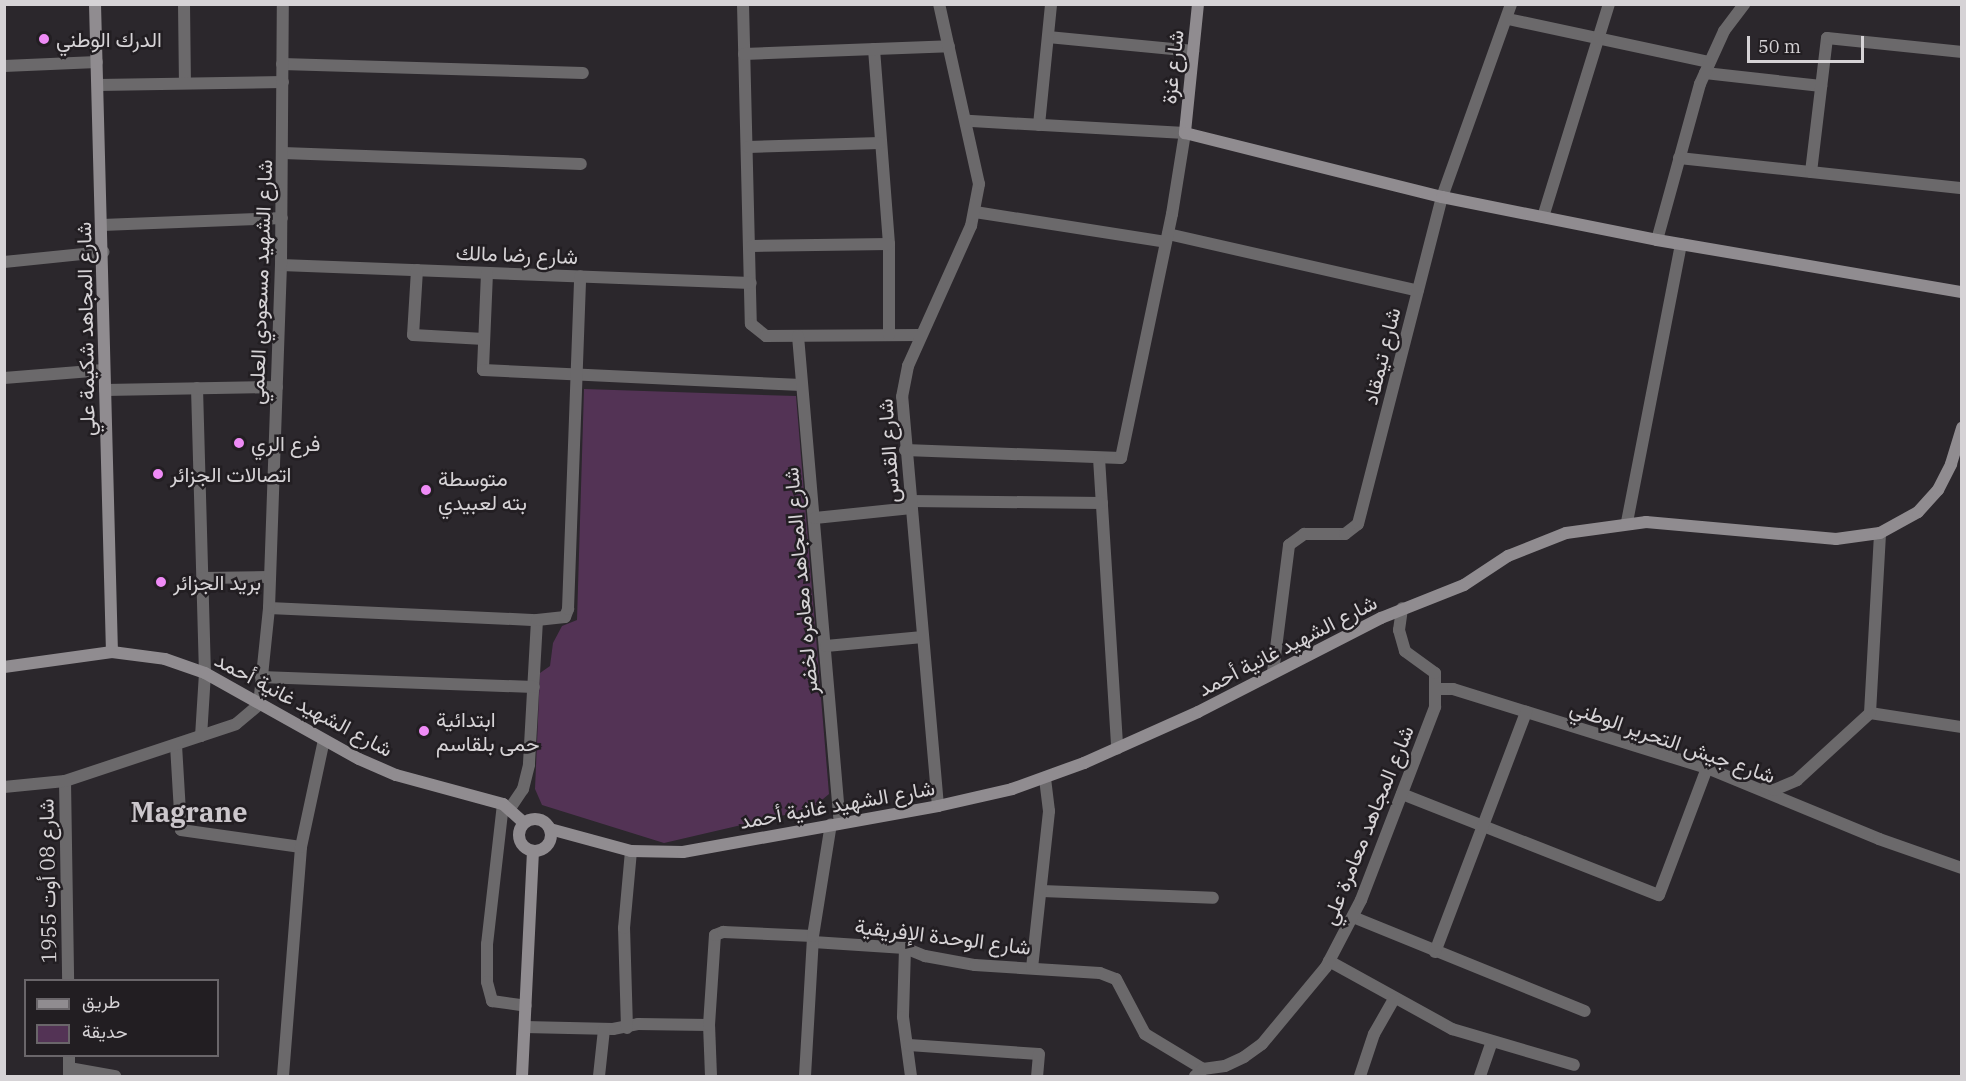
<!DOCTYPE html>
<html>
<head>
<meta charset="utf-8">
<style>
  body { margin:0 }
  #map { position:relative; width:1966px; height:1081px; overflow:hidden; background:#2b272c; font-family:"IBM Plex Serif",Vazirmatn,serif }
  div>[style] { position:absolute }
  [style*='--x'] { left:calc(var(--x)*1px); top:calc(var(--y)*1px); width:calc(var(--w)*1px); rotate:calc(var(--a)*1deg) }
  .green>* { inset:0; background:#533355 }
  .street>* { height:12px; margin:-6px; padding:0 6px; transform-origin:6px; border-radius:6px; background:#6b696b }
  .secondary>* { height:12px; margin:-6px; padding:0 6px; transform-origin:6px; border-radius:6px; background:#908c90 }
  .secondary>.ring { margin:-6px; padding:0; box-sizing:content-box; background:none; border:12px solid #908c90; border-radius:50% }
  .dots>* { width:16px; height:16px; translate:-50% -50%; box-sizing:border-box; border:3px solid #221e22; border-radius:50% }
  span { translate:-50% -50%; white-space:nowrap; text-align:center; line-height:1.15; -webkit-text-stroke:5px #221e22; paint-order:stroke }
  .poi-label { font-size:21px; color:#d6d3d6 }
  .left { translate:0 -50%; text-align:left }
  .street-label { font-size:21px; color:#d6d3d6 }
  .district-label { font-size:27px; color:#ccc7cc; font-weight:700 }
  .frame { position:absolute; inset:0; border:6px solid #d6d3d6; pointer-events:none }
  .legend { position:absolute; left:24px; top:979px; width:195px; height:78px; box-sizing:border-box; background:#221e22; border:2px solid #6a666a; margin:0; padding:8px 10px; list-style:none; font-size:18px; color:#d6d3d6 }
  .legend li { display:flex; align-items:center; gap:12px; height:30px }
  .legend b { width:30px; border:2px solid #6a666a }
  .scale { position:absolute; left:1747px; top:36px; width:117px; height:27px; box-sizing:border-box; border:3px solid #d6d3d6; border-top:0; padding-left:8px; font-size:18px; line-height:21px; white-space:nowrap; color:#d6d3d6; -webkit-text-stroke:4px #221e22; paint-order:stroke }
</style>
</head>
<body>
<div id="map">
  <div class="green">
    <div style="clip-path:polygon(584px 389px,796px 396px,829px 794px,811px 809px,664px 843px,542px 805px,535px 789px,540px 673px,550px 666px,553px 643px,562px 626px,577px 620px)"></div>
  </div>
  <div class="street">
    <div style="--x:184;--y:4;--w:79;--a:89.3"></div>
    <div style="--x:743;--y:4;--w:320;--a:88.6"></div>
    <div style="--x:751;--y:324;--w:19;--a:39"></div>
    <div style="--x:766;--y:336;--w:154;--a:-0.4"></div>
    <div style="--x:1508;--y:19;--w:206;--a:12.1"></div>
    <div style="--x:1048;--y:37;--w:146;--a:5.5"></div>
    <div style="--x:874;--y:49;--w:196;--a:85.6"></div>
    <div style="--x:889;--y:244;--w:91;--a:90"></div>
    <div style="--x:744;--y:54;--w:205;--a:-2.2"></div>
    <div style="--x:282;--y:64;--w:301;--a:1.7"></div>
    <div style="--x:4;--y:66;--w:93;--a:-2.5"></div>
    <div style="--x:1705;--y:73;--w:117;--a:6.4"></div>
    <div style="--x:98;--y:85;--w:185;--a:-0.9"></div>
    <div style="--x:1039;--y:125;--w:122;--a:-84.3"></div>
    <div style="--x:748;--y:147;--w:132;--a:-1.7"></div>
    <div style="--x:283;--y:153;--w:298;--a:2.1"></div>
    <div style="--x:1679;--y:158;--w:285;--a:6.1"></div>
    <div style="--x:1811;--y:172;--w:135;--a:-83.2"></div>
    <div style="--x:1827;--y:38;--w:136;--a:5.9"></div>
    <div style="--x:975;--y:212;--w:193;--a:8.9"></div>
    <div style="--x:1543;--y:217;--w:223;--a:-72.8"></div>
    <div style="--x:102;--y:225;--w:180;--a:-2.2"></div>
    <div style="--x:1168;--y:234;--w:256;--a:12.8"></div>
    <div style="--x:1657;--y:240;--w:162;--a:-74.6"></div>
    <div style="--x:1700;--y:84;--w:58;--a:-65.6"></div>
    <div style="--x:1724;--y:31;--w:34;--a:-53"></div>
    <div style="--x:752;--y:246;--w:137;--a:-0.8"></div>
    <div style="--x:4;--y:262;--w:100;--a:-5.8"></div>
    <div style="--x:281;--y:265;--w:470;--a:2.2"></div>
    <div style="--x:417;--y:270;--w:65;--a:93.5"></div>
    <div style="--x:413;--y:335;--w:71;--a:3.2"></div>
    <div style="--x:487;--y:273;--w:97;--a:92.4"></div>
    <div style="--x:483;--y:370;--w:319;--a:2.7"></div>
    <div style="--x:798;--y:336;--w:489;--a:85.1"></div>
    <div style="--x:4;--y:378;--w:100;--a:-4.6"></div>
    <div style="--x:197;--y:388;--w:285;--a:88.4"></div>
    <div style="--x:205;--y:673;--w:63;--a:93.6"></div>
    <div style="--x:105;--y:390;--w:172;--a:-1"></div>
    <div style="--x:905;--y:450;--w:216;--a:2.1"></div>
    <div style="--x:1121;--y:458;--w:249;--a:-78.2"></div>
    <div style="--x:1172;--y:214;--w:82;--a:-80.9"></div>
    <div style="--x:1185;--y:133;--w:218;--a:-176.8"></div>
    <div style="--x:1099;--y:458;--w:291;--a:86.4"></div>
    <div style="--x:910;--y:501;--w:192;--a:0.6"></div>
    <div style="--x:815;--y:518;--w:97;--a:-5.9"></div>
    <div style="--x:1627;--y:522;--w:283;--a:-79"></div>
    <div style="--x:203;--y:578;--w:66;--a:-0.9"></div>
    <div style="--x:269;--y:608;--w:268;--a:2.6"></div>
    <div style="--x:537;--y:620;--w:145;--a:93.2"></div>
    <div style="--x:529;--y:765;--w:25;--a:104"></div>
    <div style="--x:523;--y:789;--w:23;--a:124"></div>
    <div style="--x:537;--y:620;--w:28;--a:-6"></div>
    <div style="--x:565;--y:617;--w:9;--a:-69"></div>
    <div style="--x:568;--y:609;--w:333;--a:-87.9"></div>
    <div style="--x:826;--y:646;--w:97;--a:-5.3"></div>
    <div style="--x:1273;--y:672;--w:128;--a:-82.8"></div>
    <div style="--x:1289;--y:545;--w:19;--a:-36"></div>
    <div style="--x:1304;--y:534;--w:41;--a:0"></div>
    <div style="--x:1345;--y:534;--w:16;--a:-38"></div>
    <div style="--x:1358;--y:524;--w:338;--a:-75.6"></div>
    <div style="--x:1442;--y:197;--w:205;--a:-70.3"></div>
    <div style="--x:261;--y:677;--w:273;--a:2.1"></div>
    <div style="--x:1437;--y:689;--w:16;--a:0"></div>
    <div style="--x:1453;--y:689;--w:266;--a:17.3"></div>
    <div style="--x:1707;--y:768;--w:186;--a:22.4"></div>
    <div style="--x:1879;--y:839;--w:88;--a:19.3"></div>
    <div style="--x:1870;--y:713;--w:93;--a:8.7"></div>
    <div style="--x:176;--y:745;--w:85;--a:86.6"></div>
    <div style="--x:181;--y:830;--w:121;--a:8.1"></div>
    <div style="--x:65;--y:781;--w:199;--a:89.1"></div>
    <div style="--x:4;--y:787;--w:61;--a:-5.6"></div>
    <div style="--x:65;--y:781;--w:180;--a:-18.4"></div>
    <div style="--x:236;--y:724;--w:30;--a:-40"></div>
    <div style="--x:259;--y:705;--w:98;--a:-84.1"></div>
    <div style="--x:269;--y:608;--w:343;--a:-88"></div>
    <div style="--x:281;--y:265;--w:261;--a:-89.6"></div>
    <div style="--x:1765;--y:788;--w:9;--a:13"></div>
    <div style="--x:1774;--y:790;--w:25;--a:-23"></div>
    <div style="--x:1797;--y:780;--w:99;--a:-42.5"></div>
    <div style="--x:1870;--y:713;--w:180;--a:-86.8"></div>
    <div style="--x:1402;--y:794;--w:276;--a:21.5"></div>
    <div style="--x:1659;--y:895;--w:136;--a:-69.3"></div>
    <div style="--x:503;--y:804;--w:141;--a:96.5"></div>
    <div style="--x:487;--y:944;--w:38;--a:90"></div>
    <div style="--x:487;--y:982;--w:20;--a:75"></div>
    <div style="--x:492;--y:1001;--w:34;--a:8"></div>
    <div style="--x:938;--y:806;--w:411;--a:-95"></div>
    <div style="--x:902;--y:397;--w:32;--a:-79"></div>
    <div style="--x:908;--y:366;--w:154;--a:-65.8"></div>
    <div style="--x:971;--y:226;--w:43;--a:-79.2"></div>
    <div style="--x:979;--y:184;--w:184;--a:-102.5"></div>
    <div style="--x:1042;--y:891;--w:171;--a:2.3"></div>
    <div style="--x:1353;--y:917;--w:250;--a:22.1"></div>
    <div style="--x:813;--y:942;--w:92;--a:3.7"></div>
    <div style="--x:905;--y:948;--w:22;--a:22"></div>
    <div style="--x:925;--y:956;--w:51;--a:10.2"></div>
    <div style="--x:975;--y:965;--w:125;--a:3.7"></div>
    <div style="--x:1100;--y:973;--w:17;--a:21"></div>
    <div style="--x:1116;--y:979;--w:62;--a:62.2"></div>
    <div style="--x:1145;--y:1034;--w:68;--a:31.1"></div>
    <div style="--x:905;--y:948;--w:69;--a:91.7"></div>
    <div style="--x:903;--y:1017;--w:60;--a:82.3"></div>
    <div style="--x:1435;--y:952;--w:257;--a:-69.2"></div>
    <div style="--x:1329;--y:961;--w:141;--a:28.9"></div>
    <div style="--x:1452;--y:1029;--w:127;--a:16.4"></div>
    <div style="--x:1032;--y:968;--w:158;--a:-83.8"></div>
    <div style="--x:1049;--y:811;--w:33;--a:-97"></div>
    <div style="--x:525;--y:1027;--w:88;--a:1.3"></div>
    <div style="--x:613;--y:1029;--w:25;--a:-11"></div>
    <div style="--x:638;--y:1024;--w:71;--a:0.8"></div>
    <div style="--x:627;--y:1028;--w:100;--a:-91.7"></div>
    <div style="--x:624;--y:928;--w:77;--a:-84.8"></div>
    <div style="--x:909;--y:1045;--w:130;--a:4"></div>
    <div style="--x:1039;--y:1054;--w:22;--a:95"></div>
    <div style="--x:69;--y:1068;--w:47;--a:9.9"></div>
    <div style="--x:69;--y:1075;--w:19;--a:-90"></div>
    <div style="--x:283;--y:1076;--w:230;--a:-85.5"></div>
    <div style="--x:301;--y:847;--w:109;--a:-77.9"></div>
    <div style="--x:599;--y:1076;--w:47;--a:-83.9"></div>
    <div style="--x:711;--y:1076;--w:51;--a:-92.2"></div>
    <div style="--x:709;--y:1025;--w:90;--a:-86.2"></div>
    <div style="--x:715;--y:935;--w:9;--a:-21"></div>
    <div style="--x:723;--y:932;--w:90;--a:2.5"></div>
    <div style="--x:805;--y:1076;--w:140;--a:-86.7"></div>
    <div style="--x:813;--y:936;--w:113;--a:-80.9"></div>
    <div style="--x:1195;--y:1076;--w:11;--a:-41"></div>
    <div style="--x:1203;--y:1069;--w:22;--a:-8"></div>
    <div style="--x:1225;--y:1066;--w:21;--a:-25"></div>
    <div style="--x:1244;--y:1057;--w:22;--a:-36"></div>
    <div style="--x:1262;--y:1044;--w:100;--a:-50.3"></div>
    <div style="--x:1326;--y:967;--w:76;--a:-62.4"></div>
    <div style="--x:1361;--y:900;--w:207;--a:-69"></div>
    <div style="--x:1435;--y:707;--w:34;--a:-90"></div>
    <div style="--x:1435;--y:673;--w:37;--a:-144"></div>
    <div style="--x:1405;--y:651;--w:22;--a:-106"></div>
    <div style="--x:1399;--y:630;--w:22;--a:-82"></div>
    <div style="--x:1360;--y:1076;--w:44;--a:-71.6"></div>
    <div style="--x:1374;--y:1034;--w:40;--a:-60.3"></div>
    <div style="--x:1480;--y:1076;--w:36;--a:-71"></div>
  </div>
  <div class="secondary">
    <div style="--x:95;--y:4;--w:648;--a:88.5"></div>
    <div style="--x:1198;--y:4;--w:130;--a:95.8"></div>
    <div style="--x:1185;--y:133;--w:265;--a:14"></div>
    <div style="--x:1442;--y:197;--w:219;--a:11.3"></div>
    <div style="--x:1657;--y:240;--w:309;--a:9.7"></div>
    <div style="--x:4;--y:667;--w:109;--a:-7.9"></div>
    <div style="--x:112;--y:652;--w:53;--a:7.5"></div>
    <div style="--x:165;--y:659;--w:42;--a:19.3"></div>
    <div style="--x:205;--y:673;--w:176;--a:29.2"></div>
    <div style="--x:359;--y:759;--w:40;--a:23.4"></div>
    <div style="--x:396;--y:775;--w:111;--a:15.2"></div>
    <div style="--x:503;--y:804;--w:28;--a:42"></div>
    <div class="ring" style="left:519px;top:819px;width:20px;height:20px"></div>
    <div style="--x:550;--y:829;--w:84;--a:15.2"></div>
    <div style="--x:631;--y:851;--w:52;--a:1.1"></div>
    <div style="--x:683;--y:852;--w:259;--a:-10.2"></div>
    <div style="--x:938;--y:806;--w:76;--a:-12.9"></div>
    <div style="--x:1012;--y:789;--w:77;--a:-19.9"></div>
    <div style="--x:1084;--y:763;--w:125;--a:-24.1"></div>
    <div style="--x:1198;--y:712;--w:206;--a:-27.2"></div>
    <div style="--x:1381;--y:618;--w:89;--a:-21.7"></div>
    <div style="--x:1464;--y:585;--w:53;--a:-33.4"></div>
    <div style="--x:1508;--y:556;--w:62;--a:-21.6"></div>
    <div style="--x:1566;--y:533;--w:81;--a:-7.8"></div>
    <div style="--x:1646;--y:522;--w:191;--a:5.1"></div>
    <div style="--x:1836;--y:539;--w:44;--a:-7.8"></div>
    <div style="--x:1880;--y:533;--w:43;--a:-28.9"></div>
    <div style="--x:1918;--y:512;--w:30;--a:-48"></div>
    <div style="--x:1938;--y:490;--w:29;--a:-63"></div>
    <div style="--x:1951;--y:464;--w:38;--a:-73"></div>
    <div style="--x:522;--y:1076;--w:225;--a:-87.2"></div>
  </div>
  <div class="dots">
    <div style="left:44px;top:39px;background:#ef8bf6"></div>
    <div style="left:239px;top:443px;background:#ef8bf6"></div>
    <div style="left:158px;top:474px;background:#ef8bf6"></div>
    <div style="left:426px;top:490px;background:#ef8bf6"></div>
    <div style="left:161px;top:582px;background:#ef8bf6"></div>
    <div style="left:424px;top:731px;background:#ef8bf6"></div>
  </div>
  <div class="poi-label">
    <span class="left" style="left:56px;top:39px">الدرك الوطني</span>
    <span class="left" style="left:251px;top:443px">فرع الري</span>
    <span class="left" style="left:170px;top:474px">اتصالات الجزائر</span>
    <span class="left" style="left:438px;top:490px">متوسطة<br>بته لعبيدي</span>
    <span class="left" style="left:173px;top:582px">بريد الجزائر</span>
    <span class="left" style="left:436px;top:731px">ابتدائية<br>حمى بلقاسم</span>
  </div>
  <div class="street-label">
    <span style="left:1172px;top:67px;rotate:-84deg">شارع غزة</span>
    <span style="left:517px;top:254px;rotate:2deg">شارع رضا مالك</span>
    <span style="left:260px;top:282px;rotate:-88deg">شارع الشهيد مسعودي العلمي</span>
    <span style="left:85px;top:329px;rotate:-91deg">شارع المجاهد شكيمة علي</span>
    <span style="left:1381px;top:356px;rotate:-76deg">شارع تيمقاد</span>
    <span style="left:888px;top:451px;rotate:-94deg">شارع القدس</span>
    <span style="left:800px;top:581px;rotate:-95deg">شارع المجاهد معامره لخضر</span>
    <span style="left:1287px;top:645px;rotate:-27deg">شارع الشهيد غانية أحمد</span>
    <span style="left:304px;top:704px;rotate:28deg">شارع الشهيد غانية أحمد</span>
    <span style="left:1673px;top:741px;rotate:19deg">شارع جيش التحرير الوطني</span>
    <span style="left:837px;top:804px;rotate:-10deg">شارع الشهيد غانية أحمد</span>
    <span style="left:1367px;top:825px;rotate:-68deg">شارع المجاهد معامرة علي</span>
    <span style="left:47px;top:881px;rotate:-91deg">شارع 08 أوت 1955</span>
    <span style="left:943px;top:936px;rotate:7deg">شارع الوحدة الإفريقية</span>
  </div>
  <div class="district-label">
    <span style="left:189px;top:812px">Magrane</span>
  </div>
  <div class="frame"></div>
  <ul class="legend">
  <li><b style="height:8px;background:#908c90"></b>طريق</li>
  <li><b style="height:16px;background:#533355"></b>حديقة</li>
  </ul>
  <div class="scale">50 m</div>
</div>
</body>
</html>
